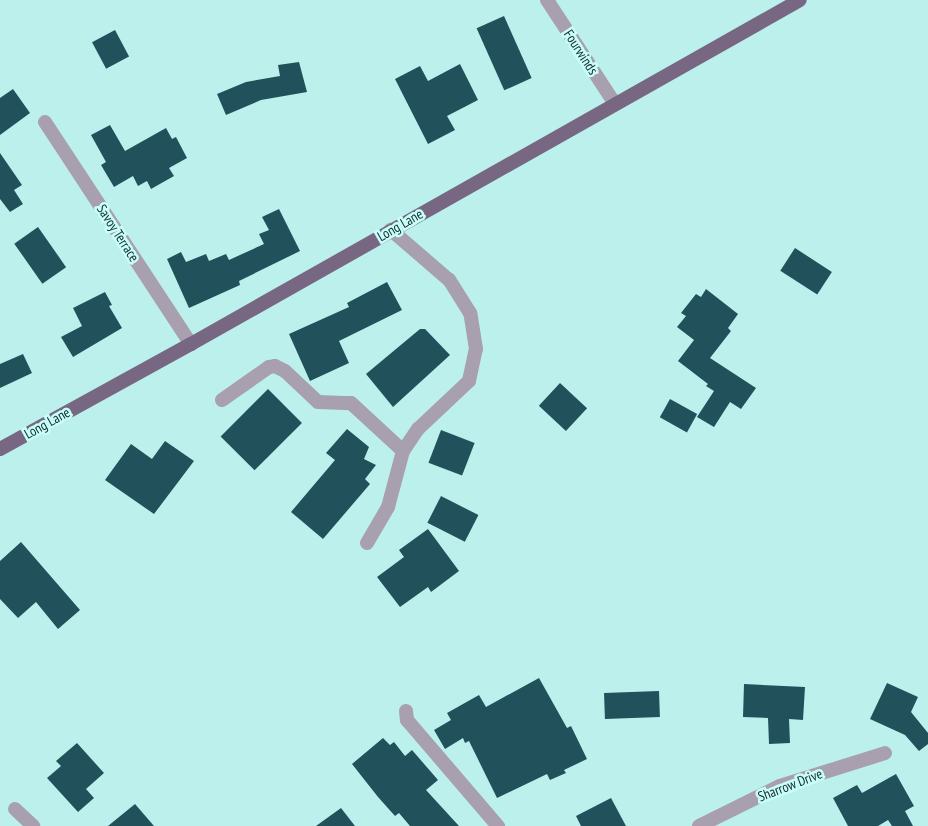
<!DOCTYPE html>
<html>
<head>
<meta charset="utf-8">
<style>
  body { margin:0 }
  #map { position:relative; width:928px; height:826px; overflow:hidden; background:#bbf0ed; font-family:"PT Sans Narrow",sans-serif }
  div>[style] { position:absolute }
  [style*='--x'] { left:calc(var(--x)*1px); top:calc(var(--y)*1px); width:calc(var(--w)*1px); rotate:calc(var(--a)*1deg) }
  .building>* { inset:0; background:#21525b; transform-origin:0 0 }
  .minor>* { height:14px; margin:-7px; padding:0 7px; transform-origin:7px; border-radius:7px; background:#a9a0af }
  .primary>* { height:14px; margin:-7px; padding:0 7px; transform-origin:7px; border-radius:7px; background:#776782 }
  span { translate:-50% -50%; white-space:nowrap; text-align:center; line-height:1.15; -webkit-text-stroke:5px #c8fefa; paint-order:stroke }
  .street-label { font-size:14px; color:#162b2a }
</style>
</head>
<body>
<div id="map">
  <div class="building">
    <div style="left:504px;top:16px;width:68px;height:30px;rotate:66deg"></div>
    <div style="left:115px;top:30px;width:30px;height:26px;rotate:62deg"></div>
    <div style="clip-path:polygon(299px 62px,307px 92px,261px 100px,226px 115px,217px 94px,246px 82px,280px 76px,278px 65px)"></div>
    <div style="clip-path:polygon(460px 64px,478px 100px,447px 116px,455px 130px,428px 144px,395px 79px,420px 66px,428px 81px)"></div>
    <div style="clip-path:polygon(13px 89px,30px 113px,0 135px,0 98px)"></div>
    <div style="clip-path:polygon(110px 125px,125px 151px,166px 128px,172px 139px,176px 137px,187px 158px,169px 168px,174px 176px,151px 189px,147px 181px,138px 186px,133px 176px,114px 187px,101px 165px,106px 162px,91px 135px)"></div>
    <div style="clip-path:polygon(0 153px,22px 185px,14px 190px,23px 204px,10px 212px,0 199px)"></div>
    <div style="clip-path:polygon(279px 209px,300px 251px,239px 281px,240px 285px,189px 308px,167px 259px,181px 252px,186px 262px,206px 254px,209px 261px,226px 254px,229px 260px,264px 244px,259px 234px,269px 230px,262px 217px)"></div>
    <div style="left:38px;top:227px;width:49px;height:29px;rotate:55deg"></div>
    <div style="left:795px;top:248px;width:44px;height:27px;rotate:33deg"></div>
    <div style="clip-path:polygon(387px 282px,402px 310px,339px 341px,349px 363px,310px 381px,289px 334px,349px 307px,347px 303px)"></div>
    <div style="clip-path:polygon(706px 289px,738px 314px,728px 328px,731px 331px,710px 358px,756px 388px,741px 409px,730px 402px,714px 427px,697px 417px,714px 391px,706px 386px,708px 384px,678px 361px,694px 340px,677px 327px,686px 316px,681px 313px,696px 294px,701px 297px)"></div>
    <div style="clip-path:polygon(105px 292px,112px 305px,109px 306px,122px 328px,73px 357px,61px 337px,82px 326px,73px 308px)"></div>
    <div style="clip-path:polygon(420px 329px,425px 329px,450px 355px,393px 407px,366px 374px)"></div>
    <div style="clip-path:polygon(23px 354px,32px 373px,0 388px,0 364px)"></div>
    <div style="left:560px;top:383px;width:37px;height:31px;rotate:43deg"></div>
    <div style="left:268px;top:389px;width:48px;height:67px;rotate:45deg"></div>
    <div style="left:670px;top:399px;width:31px;height:21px;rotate:29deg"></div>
    <div style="clip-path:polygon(347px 429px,369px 447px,364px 459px,376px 465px,365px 479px,370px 484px,323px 539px,291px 512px,335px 460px,326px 453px)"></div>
    <div style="left:441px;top:430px;width:36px;height:35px;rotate:21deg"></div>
    <div style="clip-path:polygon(165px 441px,194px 461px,154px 514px,105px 480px,131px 444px,152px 459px)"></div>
    <div style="left:441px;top:496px;width:42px;height:30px;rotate:27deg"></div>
    <div style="clip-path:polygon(428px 529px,459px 571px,431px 592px,428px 587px,400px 607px,377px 577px,404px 557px,399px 550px)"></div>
    <div style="clip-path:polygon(21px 542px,80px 610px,58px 629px,36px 602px,18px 618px,0 599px,0 561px)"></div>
    <div style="clip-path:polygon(539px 678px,567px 728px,571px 726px,587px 759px,564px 770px,566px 773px,550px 780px,547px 774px,497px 798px,469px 741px,465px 743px,463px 738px,445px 749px,434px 730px,451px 720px,447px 713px,479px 695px,486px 707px)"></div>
    <div style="clip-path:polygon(887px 683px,918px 697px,911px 712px,928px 733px,928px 744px,919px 751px,905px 735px,870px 719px)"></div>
    <div style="clip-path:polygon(744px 684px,805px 687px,803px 720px,789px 719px,790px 743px,769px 744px,768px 718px,743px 717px)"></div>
    <div style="left:659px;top:691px;width:26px;height:55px;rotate:88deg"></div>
    <div style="clip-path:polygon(383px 738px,390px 745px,394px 742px,405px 756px,412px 750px,438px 780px,426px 790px,459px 826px,410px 826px,399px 813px,395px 816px,378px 797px,352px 764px)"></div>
    <div style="clip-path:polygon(77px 743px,104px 773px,86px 789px,94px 798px,78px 812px,47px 778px,61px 766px,56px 761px)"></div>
    <div style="clip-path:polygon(896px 774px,914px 806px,905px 811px,913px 826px,892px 826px,888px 820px,878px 826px,848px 826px,833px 798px,857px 785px,862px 793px)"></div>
    <div style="clip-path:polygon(611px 798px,626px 826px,581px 826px,576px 816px)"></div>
    <div style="clip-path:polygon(135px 804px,154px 826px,108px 826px)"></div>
    <div style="clip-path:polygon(341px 808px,355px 826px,316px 826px)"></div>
  </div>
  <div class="minor">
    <div style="--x:547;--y:0;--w:124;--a:56.8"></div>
    <div style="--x:45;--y:122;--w:266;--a:56.7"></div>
    <div style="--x:222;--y:400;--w:57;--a:-35.1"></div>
    <div style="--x:269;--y:367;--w:6;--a:-9"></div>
    <div style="--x:275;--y:366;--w:11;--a:27"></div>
    <div style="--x:285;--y:371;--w:45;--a:43.2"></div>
    <div style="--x:318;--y:402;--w:33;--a:2"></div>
    <div style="--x:351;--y:403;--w:71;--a:42.7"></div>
    <div style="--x:367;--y:543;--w:42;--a:-59.7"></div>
    <div style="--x:388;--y:507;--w:58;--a:-75"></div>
    <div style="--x:403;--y:451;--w:27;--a:-56"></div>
    <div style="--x:418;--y:429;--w:70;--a:-43.3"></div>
    <div style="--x:469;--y:381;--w:33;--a:-78"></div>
    <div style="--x:476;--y:349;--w:36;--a:-99"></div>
    <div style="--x:470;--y:313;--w:39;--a:-122"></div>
    <div style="--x:449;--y:280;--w:77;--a:-139.2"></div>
    <div style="--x:406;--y:711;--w:9;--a:84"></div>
    <div style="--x:407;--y:720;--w:140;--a:49.4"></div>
    <div style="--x:15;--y:809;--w:25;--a:43"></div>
    <div style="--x:699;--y:826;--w:90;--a:-26.3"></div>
    <div style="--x:780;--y:786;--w:110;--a:-17.4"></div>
  </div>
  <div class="primary">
    <div style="--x:0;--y:449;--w:218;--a:-28.8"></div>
    <div style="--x:191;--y:344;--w:699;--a:-29.46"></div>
  </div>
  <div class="street-label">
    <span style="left:581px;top:52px;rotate:57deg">Fourwinds</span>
    <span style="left:400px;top:225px;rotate:-30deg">Long Lane</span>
    <span style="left:118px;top:233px;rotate:57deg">Savoy Terrace</span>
    <span style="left:47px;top:423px;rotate:-29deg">Long Lane</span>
    <span style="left:790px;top:785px;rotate:-21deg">Sharrow Drive</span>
  </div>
</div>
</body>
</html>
